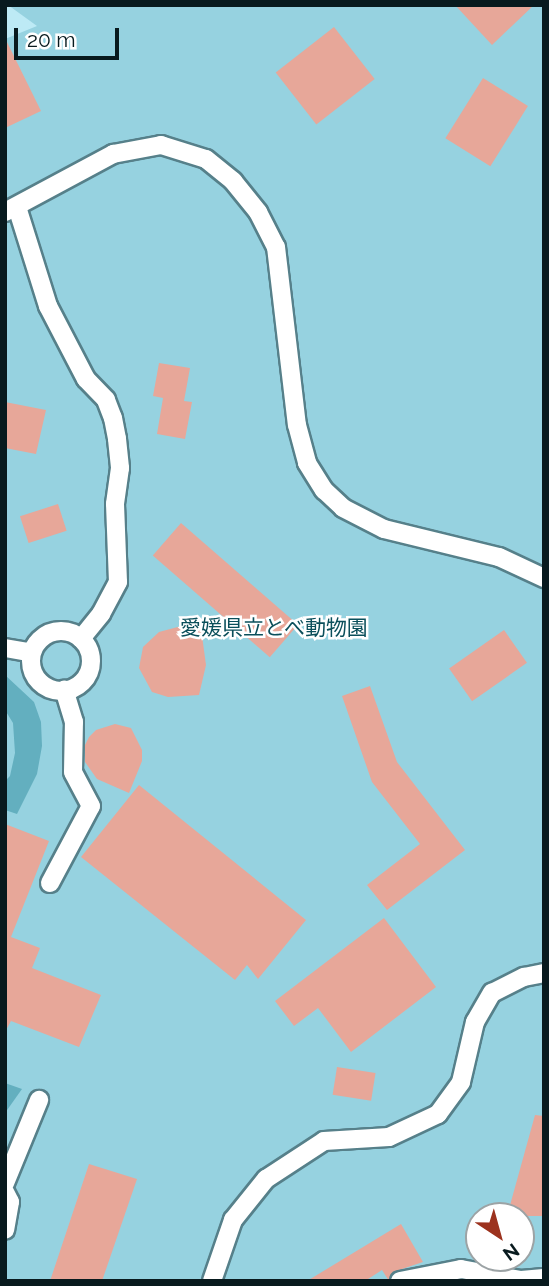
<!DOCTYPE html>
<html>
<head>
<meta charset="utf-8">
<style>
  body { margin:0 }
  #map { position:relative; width:549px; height:1286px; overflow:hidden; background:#bdeaf5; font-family:Raleway,"Noto Sans JP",sans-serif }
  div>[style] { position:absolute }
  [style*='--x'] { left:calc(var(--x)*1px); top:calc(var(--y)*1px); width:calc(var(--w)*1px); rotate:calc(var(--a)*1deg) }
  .green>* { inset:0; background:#96d2e0 }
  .water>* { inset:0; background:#63afbf }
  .building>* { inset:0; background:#e7a799; transform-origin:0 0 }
  .roads { filter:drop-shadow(2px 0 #56808a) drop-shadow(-2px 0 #56808a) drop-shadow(0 2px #56808a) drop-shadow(0 -2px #56808a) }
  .lane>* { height:18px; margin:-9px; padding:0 9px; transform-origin:9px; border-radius:9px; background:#fff }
  .lane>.ring { margin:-9px; padding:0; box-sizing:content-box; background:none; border:18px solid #fff; border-radius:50% }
  span { translate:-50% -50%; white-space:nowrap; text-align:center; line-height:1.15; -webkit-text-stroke:5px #fff; paint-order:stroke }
  .park-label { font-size:21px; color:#0b4f5b }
  .frame { position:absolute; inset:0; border:7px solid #081a1e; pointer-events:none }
  .north { position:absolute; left:465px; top:1202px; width:70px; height:70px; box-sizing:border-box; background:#fff; border:2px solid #9ca3a5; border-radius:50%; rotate:144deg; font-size:19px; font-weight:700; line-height:28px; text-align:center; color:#081a1e }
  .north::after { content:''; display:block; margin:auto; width:24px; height:32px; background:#9c321e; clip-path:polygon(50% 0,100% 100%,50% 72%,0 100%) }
  .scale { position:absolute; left:14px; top:28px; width:105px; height:32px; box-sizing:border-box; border:4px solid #081a1e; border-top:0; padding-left:9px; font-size:21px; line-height:24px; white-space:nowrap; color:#081a1e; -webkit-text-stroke:5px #fff; paint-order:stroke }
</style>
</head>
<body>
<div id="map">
  <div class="green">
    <div style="clip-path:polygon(evenodd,8px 5px,544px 5px,544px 1281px,5px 1281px,5px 39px,37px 26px,8px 5px,479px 1216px,521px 1216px,521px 1258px,479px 1258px,479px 1216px)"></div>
  </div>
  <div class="water">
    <div style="clip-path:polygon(5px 675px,34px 702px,41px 722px,42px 746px,37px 774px,17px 814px,5px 810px,5px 781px,10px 776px,15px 753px,13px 723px,5px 710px)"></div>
    <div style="clip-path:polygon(5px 1083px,22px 1089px,5px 1113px)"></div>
  </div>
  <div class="building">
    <div style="clip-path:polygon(455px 5px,534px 5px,492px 45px)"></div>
    <div style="left:334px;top:27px;width:66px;height:74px;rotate:52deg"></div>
    <div style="clip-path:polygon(5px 38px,41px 111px,5px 128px)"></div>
    <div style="left:483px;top:78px;width:53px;height:71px;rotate:32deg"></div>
    <div style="clip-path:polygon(159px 363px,190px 368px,184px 401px,192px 402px,185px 439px,157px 434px,163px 398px,153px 396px)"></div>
    <div style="clip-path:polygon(5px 402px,46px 410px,36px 454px,5px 448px)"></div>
    <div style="left:58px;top:504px;width:28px;height:40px;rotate:72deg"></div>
    <div style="left:181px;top:523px;width:155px;height:43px;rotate:41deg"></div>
    <div style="clip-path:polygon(200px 621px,206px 665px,199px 695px,168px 697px,152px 692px,139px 668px,143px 647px,159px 632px)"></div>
    <div style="left:504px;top:630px;width:40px;height:67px;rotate:55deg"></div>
    <div style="clip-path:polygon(370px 686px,397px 762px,465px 850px,387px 910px,367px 885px,420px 844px,372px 782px,342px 696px)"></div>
    <div style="clip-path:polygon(115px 724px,131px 728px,142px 750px,142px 761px,129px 793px,97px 779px,85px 762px,85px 745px,89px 737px,96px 730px)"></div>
    <div style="clip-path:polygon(139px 785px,306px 920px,258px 979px,247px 965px,235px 980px,81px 857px)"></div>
    <div style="clip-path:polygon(5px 824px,49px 841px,11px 937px,40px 948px,32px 968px,101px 995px,79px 1047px,11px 1021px,5px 1032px)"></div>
    <div style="clip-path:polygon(384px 918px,436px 987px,351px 1052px,318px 1008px,294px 1026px,275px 1001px)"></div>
    <div style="left:337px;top:1067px;width:39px;height:28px;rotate:9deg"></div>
    <div style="clip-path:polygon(535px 1115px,544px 1116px,544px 1216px,507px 1216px)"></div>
    <div style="clip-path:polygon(89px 1164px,137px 1179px,102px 1281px,50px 1281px)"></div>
    <div style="clip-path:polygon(401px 1224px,423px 1262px,393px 1272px,389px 1281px,382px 1270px,365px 1281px,307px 1281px)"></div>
  </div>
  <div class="roads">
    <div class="lane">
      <div style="--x:17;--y:207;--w:104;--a:72.6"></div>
      <div style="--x:48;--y:306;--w:82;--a:62.5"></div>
      <div style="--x:86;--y:379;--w:29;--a:46"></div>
      <div style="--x:106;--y:400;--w:19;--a:69"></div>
      <div style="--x:113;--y:418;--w:21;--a:79"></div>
      <div style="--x:117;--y:439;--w:29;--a:84"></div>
      <div style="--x:120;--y:468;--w:36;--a:98"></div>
      <div style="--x:115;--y:504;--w:78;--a:87.8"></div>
      <div style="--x:118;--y:582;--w:36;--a:118"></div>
      <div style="--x:101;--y:614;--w:32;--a:129"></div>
      <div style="--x:5;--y:212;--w:123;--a:-28.2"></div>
      <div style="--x:113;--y:154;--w:49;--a:-10.6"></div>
      <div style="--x:161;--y:145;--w:47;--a:17.3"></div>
      <div style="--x:206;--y:159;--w:35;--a:39"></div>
      <div style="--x:233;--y:181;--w:40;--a:51"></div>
      <div style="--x:258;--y:212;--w:39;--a:63"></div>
      <div style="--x:276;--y:247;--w:179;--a:83.3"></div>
      <div style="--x:297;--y:425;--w:39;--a:75"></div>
      <div style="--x:307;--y:463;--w:32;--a:58"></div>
      <div style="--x:324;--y:490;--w:26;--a:43"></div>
      <div style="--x:343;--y:508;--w:46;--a:27.1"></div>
      <div style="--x:384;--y:529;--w:118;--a:13.7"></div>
      <div style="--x:499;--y:557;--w:50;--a:25"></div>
      <div class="ring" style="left:31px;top:631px;width:42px;height:42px"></div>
      <div style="--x:5;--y:648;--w:27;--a:10"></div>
      <div style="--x:50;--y:883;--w:87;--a:-62"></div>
      <div style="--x:91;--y:806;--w:38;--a:-118"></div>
      <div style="--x:73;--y:772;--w:50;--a:-88.9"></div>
      <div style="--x:74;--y:722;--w:34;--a:-107"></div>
      <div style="--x:5;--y:1183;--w:90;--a:-67.7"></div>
      <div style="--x:5;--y:1192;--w:11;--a:63"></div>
      <div style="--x:10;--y:1202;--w:28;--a:100"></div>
      <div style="--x:212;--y:1281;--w:65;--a:-71"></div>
      <div style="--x:233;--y:1220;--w:53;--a:-51.2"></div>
      <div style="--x:266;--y:1179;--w:69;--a:-33.2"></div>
      <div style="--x:324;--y:1141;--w:65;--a:-3.5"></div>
      <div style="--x:389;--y:1137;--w:54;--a:-25.1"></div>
      <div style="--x:438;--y:1114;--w:39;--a:-54"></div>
      <div style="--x:461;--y:1082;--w:62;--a:-76.9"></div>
      <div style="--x:475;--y:1022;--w:34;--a:-60"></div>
      <div style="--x:492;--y:993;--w:36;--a:-27"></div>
      <div style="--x:524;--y:977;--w:20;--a:-11"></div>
      <div style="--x:400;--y:1281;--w:62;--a:-11.1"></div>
      <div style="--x:461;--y:1269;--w:61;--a:10.4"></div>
      <div style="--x:521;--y:1280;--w:23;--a:-5"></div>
    </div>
  </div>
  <div class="park-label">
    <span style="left:274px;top:628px">愛媛県立とべ動物園</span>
  </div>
  <div class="frame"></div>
  <div class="north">N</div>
  <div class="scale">20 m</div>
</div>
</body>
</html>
